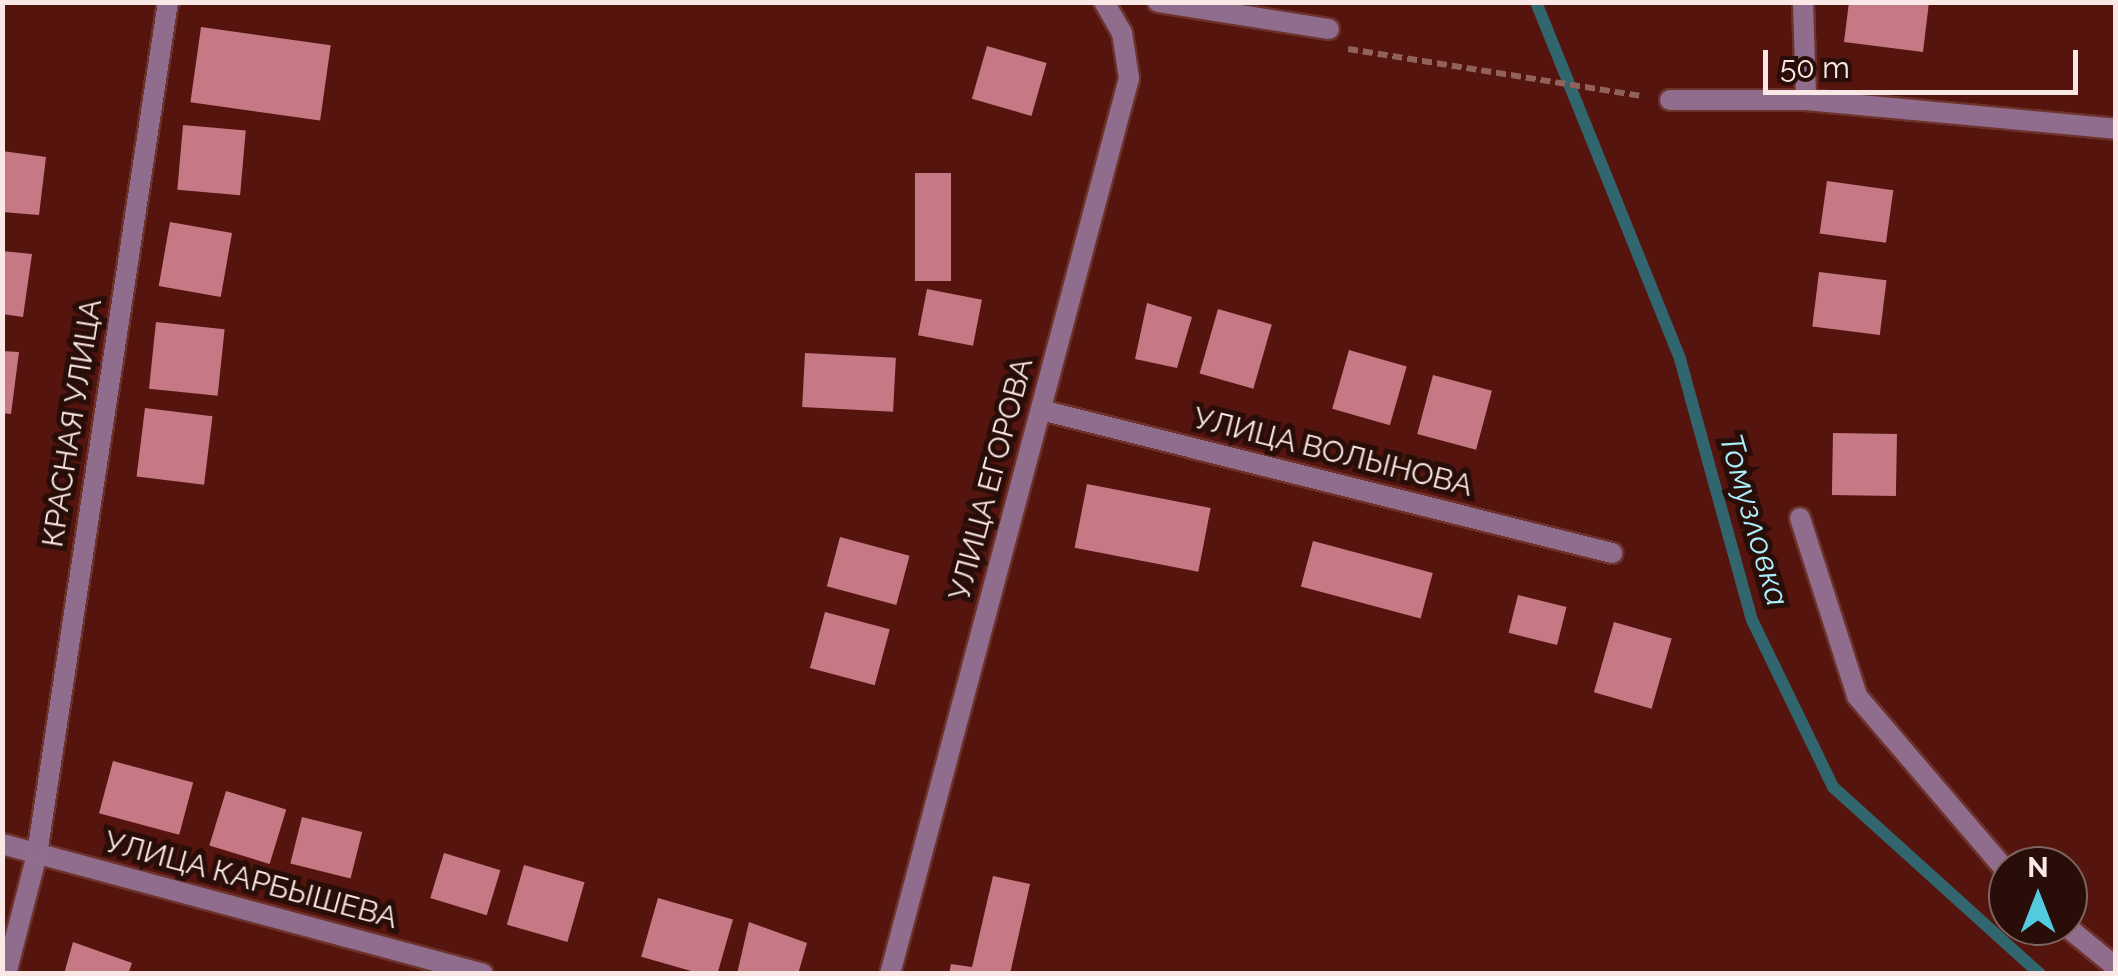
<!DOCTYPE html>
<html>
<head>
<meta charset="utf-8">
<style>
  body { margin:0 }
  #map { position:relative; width:2118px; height:976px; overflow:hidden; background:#55140d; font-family:Raleway,sans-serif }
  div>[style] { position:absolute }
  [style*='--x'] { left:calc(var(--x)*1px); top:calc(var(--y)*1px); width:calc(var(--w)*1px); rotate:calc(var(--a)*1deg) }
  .stream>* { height:12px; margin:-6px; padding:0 6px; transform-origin:6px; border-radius:6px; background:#32666f }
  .building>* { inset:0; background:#c67985; transform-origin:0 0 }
  .path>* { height:6px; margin-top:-3px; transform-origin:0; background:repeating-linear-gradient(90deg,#91625c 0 10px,transparent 0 15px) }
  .roads { filter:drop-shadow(2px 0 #6c322b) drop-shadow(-2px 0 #6c322b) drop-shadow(0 2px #6c322b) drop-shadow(0 -2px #6c322b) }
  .lane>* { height:20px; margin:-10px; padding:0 10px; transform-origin:10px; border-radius:10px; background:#916d8d }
  .street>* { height:20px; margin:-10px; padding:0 10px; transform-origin:10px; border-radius:10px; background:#916d8d }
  span { translate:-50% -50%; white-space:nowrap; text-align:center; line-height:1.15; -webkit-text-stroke:10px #290d09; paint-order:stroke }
  .street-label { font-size:30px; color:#f9e8e5 }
  .water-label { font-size:32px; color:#aceffc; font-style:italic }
  .frame { position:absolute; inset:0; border:5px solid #f9e8e5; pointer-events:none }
  .north { position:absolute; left:1988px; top:846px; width:100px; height:100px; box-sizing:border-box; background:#290d09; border:2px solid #7c6561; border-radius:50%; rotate:0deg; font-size:28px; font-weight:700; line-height:40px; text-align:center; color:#f9e8e5 }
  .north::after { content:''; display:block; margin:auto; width:35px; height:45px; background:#54cade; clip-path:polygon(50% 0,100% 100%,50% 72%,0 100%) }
  .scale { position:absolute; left:1763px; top:50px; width:315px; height:45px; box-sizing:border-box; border:5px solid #f9e8e5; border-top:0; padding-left:12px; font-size:30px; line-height:35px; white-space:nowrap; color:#f9e8e5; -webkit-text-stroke:8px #290d09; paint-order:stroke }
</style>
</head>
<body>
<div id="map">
  <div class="stream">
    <div style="--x:1536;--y:2;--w:385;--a:68"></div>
    <div style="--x:1680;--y:359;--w:271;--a:74.6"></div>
    <div style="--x:1752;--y:620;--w:186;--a:64.1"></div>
    <div style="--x:1833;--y:787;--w:279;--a:42.1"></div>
  </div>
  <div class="building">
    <div style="clip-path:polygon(1849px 2px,1929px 2px,1923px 52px,1844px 42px)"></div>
    <div style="left:201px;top:27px;width:131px;height:76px;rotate:8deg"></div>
    <div style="left:987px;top:46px;width:62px;height:55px;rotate:16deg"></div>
    <div style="left:183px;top:125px;width:63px;height:65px;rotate:5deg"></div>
    <div style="clip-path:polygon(2px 151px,46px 157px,39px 215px,2px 212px)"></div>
    <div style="left:915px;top:173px;width:36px;height:108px"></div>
    <div style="left:1827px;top:181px;width:67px;height:53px;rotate:8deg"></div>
    <div style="left:170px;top:222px;width:63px;height:65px;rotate:10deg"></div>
    <div style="clip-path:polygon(2px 251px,32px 254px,23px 317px,2px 314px)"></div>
    <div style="left:1819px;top:272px;width:68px;height:55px;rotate:7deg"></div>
    <div style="left:927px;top:289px;width:56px;height:47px;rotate:11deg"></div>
    <div style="clip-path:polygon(1147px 303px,1192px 317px,1177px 368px,1135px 359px)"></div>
    <div style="left:1218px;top:309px;width:56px;height:67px;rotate:16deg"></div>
    <div style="left:156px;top:322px;width:69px;height:67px;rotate:6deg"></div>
    <div style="left:1349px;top:350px;width:60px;height:61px;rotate:16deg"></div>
    <div style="clip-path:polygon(2px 351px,19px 352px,11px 414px,2px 413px)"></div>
    <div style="left:805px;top:353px;width:91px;height:54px;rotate:3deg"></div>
    <div style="left:1433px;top:375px;width:61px;height:61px;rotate:15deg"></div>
    <div style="left:145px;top:408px;width:68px;height:69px;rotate:7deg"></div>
    <div style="left:1833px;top:433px;width:64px;height:62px;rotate:1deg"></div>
    <div style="left:1087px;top:484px;width:126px;height:65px;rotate:11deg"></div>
    <div style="left:840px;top:537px;width:72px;height:51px;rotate:15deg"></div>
    <div style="left:1313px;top:541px;width:124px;height:47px;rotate:15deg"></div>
    <div style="left:1518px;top:595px;width:50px;height:39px;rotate:14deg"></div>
    <div style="left:825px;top:612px;width:67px;height:58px;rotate:15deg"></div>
    <div style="left:1614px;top:622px;width:60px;height:73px;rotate:16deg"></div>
    <div style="left:113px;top:761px;width:83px;height:54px;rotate:15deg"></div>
    <div style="left:226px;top:791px;width:63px;height:57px;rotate:17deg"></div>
    <div style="left:302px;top:817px;width:62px;height:48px;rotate:14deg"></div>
    <div style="left:444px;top:853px;width:59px;height:47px;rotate:17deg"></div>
    <div style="left:524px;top:865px;width:63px;height:62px;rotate:16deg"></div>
    <div style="clip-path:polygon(993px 876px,1030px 884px,1010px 974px,949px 974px,951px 964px,972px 967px)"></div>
    <div style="left:658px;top:898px;width:78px;height:61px;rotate:16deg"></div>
    <div style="clip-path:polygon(749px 922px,807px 943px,798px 974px,737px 974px)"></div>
    <div style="clip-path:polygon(73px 942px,132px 963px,128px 974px,64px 974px)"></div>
  </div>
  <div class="path">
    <div style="--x:1348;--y:49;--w:298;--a:9.1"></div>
  </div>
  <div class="roads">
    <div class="lane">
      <div style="--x:1800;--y:518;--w:187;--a:72.2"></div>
      <div style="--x:1857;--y:696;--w:233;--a:49.5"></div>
      <div style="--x:2066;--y:926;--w:65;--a:39.4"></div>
    </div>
    <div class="street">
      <div style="--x:1158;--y:2;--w:173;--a:9"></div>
      <div style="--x:1803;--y:2;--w:98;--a:88.2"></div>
      <div style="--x:1670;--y:100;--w:136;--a:0"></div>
      <div style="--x:1806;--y:100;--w:311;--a:5.3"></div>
      <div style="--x:1041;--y:410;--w:589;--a:14.06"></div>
      <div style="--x:2;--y:844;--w:498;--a:15.1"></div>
      <div style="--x:6;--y:974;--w:124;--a:-75.5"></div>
      <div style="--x:37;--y:854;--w:862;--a:-81.26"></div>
      <div style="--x:890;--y:974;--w:927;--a:-75.06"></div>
      <div style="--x:1129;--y:78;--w:46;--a:-98.8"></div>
      <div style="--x:1122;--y:33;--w:36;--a:-120"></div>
    </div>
  </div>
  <div class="street-label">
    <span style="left:72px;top:423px;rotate:-81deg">КРАСНАЯ УЛИЦА</span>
    <span style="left:1333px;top:452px;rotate:14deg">УЛИЦА ВОЛЫНОВА</span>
    <span style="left:991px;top:479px;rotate:-75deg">УЛИЦА ЕГОРОВА</span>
    <span style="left:251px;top:880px;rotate:15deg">УЛИЦА КАРБЫШЕВА</span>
  </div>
  <div class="water-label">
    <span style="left:1754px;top:520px;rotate:74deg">Томузловка</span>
  </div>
  <div class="frame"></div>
  <div class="north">N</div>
  <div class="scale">50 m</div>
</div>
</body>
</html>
